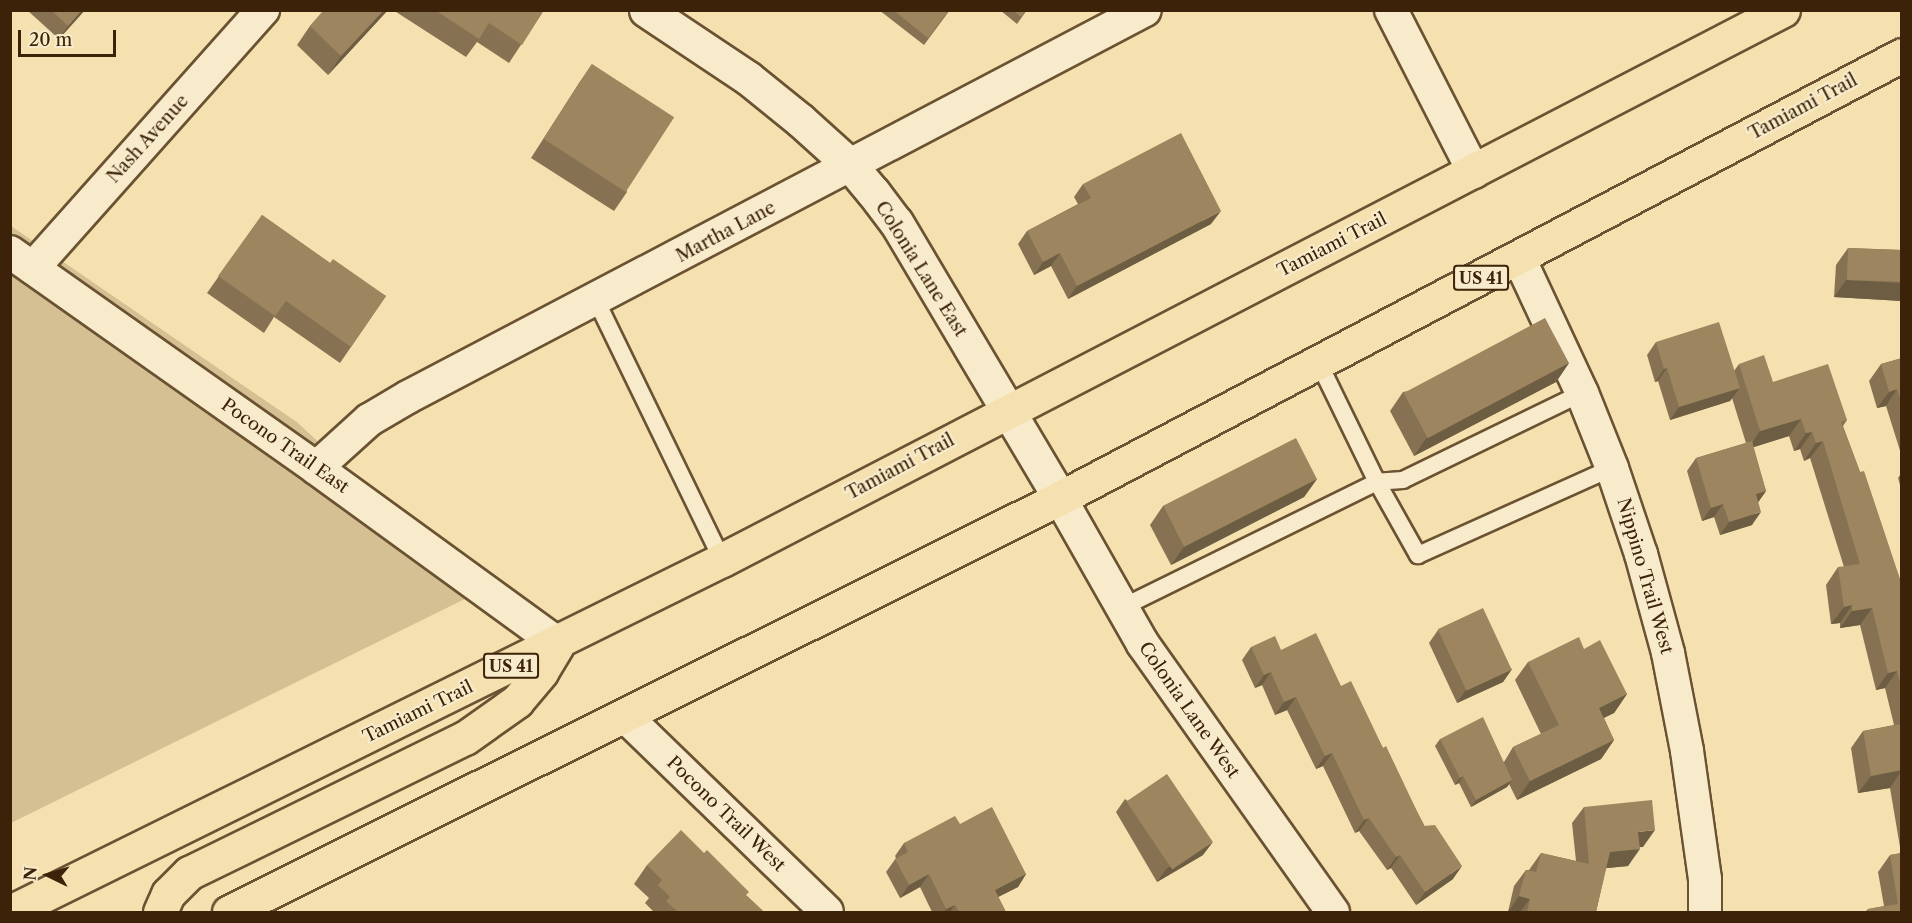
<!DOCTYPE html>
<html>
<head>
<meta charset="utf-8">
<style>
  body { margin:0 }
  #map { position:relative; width:1912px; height:923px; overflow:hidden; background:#f5e0af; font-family:"Libre Caslon Text",serif }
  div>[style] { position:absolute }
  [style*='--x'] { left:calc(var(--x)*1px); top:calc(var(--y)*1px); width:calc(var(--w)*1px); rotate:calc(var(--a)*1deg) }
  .green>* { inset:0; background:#d5c093 }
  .roads { filter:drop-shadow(2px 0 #6a5232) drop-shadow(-2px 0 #6a5232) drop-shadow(0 2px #6a5232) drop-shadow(0 -2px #6a5232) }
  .service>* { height:16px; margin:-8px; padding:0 8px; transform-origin:8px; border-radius:8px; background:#f8ebcb }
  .minor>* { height:32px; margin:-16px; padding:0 16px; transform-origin:16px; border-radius:16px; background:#f8ebcb }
  .tertiary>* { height:33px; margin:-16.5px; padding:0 16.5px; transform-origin:16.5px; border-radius:16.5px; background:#f8ebcb }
  .primary>* { height:33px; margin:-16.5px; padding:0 16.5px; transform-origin:16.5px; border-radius:16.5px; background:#f5e0af }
  .wall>* { inset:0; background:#867252 }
  .shaded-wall>* { inset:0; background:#6d5d42 }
  .building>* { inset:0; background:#9c855f; transform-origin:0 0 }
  span { translate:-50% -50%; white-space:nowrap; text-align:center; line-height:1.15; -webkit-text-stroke:4.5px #f8ebcb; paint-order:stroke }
  .shield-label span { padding:2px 4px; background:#f8ebcb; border:2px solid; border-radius:4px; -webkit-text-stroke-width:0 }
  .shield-label { font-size:16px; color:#3b2208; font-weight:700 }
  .street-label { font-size:18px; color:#3b2208 }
  .frame { position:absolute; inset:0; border:12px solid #3b2208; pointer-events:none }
  .north { position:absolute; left:18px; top:845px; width:60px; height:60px; -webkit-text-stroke:4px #f8ebcb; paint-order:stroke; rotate:275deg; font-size:16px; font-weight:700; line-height:24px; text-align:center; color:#3b2208 }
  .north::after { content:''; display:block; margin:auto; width:21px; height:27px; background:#3b2208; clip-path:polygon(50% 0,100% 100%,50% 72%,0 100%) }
  .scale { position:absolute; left:18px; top:30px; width:98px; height:27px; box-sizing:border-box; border:3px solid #3b2208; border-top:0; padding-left:8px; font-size:18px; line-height:21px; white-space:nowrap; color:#3b2208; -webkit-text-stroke:4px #f8ebcb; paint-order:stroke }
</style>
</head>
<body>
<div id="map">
  <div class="green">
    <div style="clip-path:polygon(11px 226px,298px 423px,479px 592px,11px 823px)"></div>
  </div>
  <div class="roads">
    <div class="service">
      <div style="--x:596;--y:300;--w:289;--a:64.1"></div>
      <div style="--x:1582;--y:393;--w:199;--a:154.1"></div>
      <div style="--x:1403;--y:480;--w:26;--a:176"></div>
      <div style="--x:1377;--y:482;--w:84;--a:60.7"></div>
      <div style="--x:1418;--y:555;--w:213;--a:-24.2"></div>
      <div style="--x:1121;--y:608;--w:285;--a:-26.2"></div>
      <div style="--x:1377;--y:482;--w:132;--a:-116"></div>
    </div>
    <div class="minor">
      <div style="--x:1391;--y:10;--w:182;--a:62.9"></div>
      <div style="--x:10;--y:252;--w:375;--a:35.2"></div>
      <div style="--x:316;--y:468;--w:299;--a:36"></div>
      <div style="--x:1519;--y:258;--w:149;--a:65"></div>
      <div style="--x:1582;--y:393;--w:81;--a:68.2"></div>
      <div style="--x:1612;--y:468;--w:91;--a:71.4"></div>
      <div style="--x:1641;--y:554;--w:103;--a:74.7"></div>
      <div style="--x:1668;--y:653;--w:100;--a:79"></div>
      <div style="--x:1687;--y:751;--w:129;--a:82"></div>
      <div style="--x:1705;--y:879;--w:33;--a:90"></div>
      <div style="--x:33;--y:268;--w:346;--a:-48.3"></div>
      <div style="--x:316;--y:468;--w:72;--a:-42.2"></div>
      <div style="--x:369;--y:420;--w:45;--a:-30.5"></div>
      <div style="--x:408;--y:397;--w:832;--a:-27.7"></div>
      <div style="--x:1060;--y:498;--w:168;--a:60.4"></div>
      <div style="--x:1143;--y:644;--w:329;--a:54.7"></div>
      <div style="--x:625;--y:716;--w:281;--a:44.1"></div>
    </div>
    <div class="tertiary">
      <div style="--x:646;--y:10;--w:123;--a:33.7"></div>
      <div style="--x:748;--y:78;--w:67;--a:38.9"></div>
      <div style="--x:800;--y:120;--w:69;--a:42"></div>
      <div style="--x:851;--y:166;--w:34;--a:50"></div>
      <div style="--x:873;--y:192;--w:38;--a:53"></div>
      <div style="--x:896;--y:222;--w:321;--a:59.3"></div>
    </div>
    <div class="primary">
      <div style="--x:10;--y:912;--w:794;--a:-26.31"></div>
      <div style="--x:722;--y:560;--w:1195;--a:-27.4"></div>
      <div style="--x:160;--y:912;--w:20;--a:-66"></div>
      <div style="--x:168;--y:894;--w:30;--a:-45"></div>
      <div style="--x:189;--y:873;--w:307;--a:-26.1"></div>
      <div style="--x:465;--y:738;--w:64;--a:-35.4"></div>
      <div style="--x:517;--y:701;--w:38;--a:-50"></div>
      <div style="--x:541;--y:672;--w:31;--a:-59"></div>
      <div style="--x:229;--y:912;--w:928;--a:-26.48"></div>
      <div style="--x:1060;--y:498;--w:951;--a:-27.75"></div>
    </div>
  </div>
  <div class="wall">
    <div style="clip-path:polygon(27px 10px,85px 10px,59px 39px)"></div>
    <div style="clip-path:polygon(324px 10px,388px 10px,328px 75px,297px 45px,310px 26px)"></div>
    <div style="clip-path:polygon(393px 10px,544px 10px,509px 63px,477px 42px,466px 57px)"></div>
    <div style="clip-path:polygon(879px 10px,950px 10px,924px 45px)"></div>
    <div style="clip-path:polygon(1000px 10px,1027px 10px,1017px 24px)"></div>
    <div style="clip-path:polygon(592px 64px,627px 192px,614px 211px,531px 158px,579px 83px)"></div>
    <div style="clip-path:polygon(1083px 184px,1211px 224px,1068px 299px,1051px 266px,1034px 275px,1018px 244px,1027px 231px,1078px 204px,1074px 197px)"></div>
    <div style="clip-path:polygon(262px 215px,330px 263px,386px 296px,340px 363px,274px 317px,264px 333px,207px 293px)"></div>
    <div style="clip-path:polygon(1902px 245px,1902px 301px,1834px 297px,1836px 265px,1848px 248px,1901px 250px)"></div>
    <div style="clip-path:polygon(1656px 342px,1734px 371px,1739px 364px,1773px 382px,1847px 420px,1843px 426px,1902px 585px,1902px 912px,1865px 912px,1868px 909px,1884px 906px,1878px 872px,1890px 855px,1901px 853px,1890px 788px,1858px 793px,1851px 748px,1863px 731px,1894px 725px,1885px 688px,1876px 690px,1860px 625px,1840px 628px,1840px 623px,1831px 624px,1826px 585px,1838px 567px,1844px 567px,1810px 458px,1804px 461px,1800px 449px,1794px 451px,1789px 436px,1753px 447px,1766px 491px,1758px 502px,1752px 525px,1720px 535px,1714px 517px,1702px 521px,1687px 471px,1696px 458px,1746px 443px,1732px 398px,1730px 401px,1670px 420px,1658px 381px,1655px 382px,1647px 355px)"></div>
    <div style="clip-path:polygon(1902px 358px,1902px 457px,1886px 406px,1877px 408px,1869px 381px,1881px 364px)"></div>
    <div style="clip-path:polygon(1569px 363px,1556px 382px,1414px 456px,1390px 411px,1403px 392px)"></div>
    <div style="clip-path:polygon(1902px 472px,1902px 492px,1898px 478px)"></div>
    <div style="clip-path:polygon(1317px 479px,1304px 497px,1171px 565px,1150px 525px,1163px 506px)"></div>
    <div style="clip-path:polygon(1438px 630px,1512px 669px,1503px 682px,1457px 703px,1429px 643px)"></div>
    <div style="clip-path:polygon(1251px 647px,1281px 650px,1341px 686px,1383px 748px,1453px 879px,1416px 905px,1391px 868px,1387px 870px,1359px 831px,1355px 833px,1323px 766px,1316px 769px,1287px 710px,1275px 715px,1262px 685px,1255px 688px,1242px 660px)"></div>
    <div style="clip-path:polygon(1584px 649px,1627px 694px,1614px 713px,1604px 718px,1614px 740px,1601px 759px,1517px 800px,1509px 784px,1507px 787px,1471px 807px,1459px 783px,1455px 785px,1435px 746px,1440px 739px,1504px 762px,1513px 747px,1541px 734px,1515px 680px,1528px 662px)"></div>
    <div style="clip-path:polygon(1125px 799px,1203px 855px,1157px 882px,1116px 812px)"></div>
    <div style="clip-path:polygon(1584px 807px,1643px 847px,1639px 847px,1628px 866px,1606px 868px,1596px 912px,1508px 912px,1514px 886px,1526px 870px,1529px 870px,1541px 853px,1576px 861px,1572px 823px)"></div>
    <div style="clip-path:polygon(960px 824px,1026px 874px,1018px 887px,998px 897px,1006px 912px,932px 912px,920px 887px,900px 898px,886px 872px,896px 858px,895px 856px,904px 843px)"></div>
    <div style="clip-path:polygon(647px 865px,747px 896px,764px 912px,654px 912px,645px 903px,649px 898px,634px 884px)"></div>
  </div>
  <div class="shaded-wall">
    <div style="clip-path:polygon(82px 10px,85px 10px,59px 39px,68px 26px)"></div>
    <div style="clip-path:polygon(384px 10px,388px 10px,328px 75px,341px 56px)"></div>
    <div style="clip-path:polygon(1221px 211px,1211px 224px,1068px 299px,1077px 286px)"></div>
    <div style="clip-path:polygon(1060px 253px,1051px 266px,1034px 275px,1043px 262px)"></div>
    <div style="clip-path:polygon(1846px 280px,1902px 283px,1902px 301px,1834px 297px)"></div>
    <div style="clip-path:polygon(1569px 363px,1556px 382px,1414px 456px,1427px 437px)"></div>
    <div style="clip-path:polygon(1667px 368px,1658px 381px,1655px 382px,1664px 369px)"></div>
    <div style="clip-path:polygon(1740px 388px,1730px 401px,1670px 420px,1679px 407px)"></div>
    <div style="clip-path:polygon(1897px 389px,1886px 406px,1877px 408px,1889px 392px)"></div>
    <div style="clip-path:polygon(1801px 419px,1789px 436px,1748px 449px,1760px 431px)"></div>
    <div style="clip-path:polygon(1812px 432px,1800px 449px,1794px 451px,1806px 433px)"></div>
    <div style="clip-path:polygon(1823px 441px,1810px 458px,1804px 461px,1816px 443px)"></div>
    <div style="clip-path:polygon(1317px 479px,1304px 497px,1171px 565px,1184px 547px)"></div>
    <div style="clip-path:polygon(1766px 491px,1757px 504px,1756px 494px)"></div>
    <div style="clip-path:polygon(1723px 504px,1714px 517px,1702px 521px,1711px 508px)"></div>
    <div style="clip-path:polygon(1761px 512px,1752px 525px,1720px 535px,1729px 522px)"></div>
    <div style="clip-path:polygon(1852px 605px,1840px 623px,1831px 624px,1844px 607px)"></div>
    <div style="clip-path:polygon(1872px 608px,1860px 625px,1840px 628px,1852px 611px)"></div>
    <div style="clip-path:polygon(1512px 669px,1503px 682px,1457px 703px,1466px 690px)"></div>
    <div style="clip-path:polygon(1897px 671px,1885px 688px,1876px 690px,1888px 673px)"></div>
    <div style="clip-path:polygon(1271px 672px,1262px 685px,1255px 688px,1264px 675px)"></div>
    <div style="clip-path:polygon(1627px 694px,1614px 713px,1586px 726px,1599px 708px)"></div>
    <div style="clip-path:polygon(1296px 697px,1287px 710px,1275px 715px,1284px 702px)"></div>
    <div style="clip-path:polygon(1614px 740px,1601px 759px,1517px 800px,1530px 781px)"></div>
    <div style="clip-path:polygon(1332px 753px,1323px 766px,1316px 769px,1325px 756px)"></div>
    <div style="clip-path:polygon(1902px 770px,1890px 788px,1858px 793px,1871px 776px)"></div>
    <div style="clip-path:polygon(1463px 776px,1459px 783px,1455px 785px,1460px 778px)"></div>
    <div style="clip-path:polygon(1512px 780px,1507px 787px,1471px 807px,1476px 800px)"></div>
    <div style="clip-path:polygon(1369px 818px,1359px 831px,1355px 833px,1364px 820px)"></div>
    <div style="clip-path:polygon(1655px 830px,1643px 847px,1626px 848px,1638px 832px)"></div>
    <div style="clip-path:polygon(1213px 842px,1203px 855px,1157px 882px,1166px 869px)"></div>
    <div style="clip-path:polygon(1640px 849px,1628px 866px,1598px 869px,1610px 852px)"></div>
    <div style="clip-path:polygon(1400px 855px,1391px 868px,1387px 870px,1396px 857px)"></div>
    <div style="clip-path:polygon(1462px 866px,1453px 879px,1416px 905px,1425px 892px)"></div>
    <div style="clip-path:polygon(929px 874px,920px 887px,900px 898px,909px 885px)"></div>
    <div style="clip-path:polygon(1026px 874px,1018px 887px,986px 903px,995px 890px)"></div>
    <div style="clip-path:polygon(1519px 896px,1530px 899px,1520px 912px,1508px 912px)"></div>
    <div style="clip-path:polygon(955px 905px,950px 912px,944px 912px,946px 909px)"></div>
  </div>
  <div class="building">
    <div style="clip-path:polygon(51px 10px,82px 10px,68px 26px)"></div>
    <div style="clip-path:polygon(324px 10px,384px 10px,341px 56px,310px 26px)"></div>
    <div style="clip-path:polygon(435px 10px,544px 10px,522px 45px,489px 23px,479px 39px)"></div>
    <div style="clip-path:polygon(893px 10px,949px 10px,928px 38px)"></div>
    <div style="clip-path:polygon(1013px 10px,1026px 10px,1021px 17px)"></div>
    <div style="left:592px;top:64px;width:98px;height:89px;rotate:33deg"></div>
    <div style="clip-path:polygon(1181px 133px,1221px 211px,1077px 286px,1060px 253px,1043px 262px,1027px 231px,1091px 198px,1083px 184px)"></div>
    <div style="clip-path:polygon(262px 215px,330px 263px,333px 259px,386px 296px,351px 347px,286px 301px,275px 316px,218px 276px)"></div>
    <div style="left:1848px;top:248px;width:54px;height:32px;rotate:2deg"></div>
    <div style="left:1545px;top:318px;width:51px;height:160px;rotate:62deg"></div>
    <div style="clip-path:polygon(1719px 322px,1740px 388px,1679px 407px,1667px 368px,1664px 369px,1656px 342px)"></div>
    <div style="clip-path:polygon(1764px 355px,1773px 382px,1828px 364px,1847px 420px,1841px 422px,1860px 472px,1864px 471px,1902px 585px,1902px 688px,1897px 671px,1888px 673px,1872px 608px,1852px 611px,1852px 605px,1844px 607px,1838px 567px,1860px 564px,1823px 441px,1816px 443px,1812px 432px,1806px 433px,1801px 419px,1760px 431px,1739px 364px)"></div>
    <div style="clip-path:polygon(1902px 358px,1902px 403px,1897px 389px,1889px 392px,1881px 364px)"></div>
    <div style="left:1296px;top:438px;width:46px;height:149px;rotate:63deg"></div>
    <div style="clip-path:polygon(1752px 441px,1766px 491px,1756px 494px,1761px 512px,1729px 522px,1723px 504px,1711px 508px,1696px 458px)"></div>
    <div style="left:1483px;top:608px;width:68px;height:50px;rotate:65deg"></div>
    <div style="clip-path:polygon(1316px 633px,1341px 686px,1351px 681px,1383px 748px,1386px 746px,1424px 826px,1435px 825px,1462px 866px,1425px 892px,1400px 855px,1396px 857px,1369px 818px,1364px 820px,1332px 753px,1325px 756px,1296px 697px,1284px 702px,1271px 672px,1264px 675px,1251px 647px,1275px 636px,1281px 650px)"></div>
    <div style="clip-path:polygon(1579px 637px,1584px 649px,1600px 640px,1627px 694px,1599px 708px,1614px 740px,1530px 781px,1513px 747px,1559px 725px,1528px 662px)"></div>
    <div style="clip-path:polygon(1483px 717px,1512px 780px,1476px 800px,1463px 776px,1460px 778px,1440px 739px)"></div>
    <div style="clip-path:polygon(1902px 724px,1902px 770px,1871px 776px,1863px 731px)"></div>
    <div style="left:1167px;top:774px;width:82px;height:49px;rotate:56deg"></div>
    <div style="clip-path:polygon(1652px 800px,1655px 830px,1638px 832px,1640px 849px,1610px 852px,1596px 912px,1527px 912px,1530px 899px,1519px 896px,1526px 870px,1536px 872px,1541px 853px,1589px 864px,1584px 807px)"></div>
    <div style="clip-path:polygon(992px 807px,1026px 874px,995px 890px,1006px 912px,959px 912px,955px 905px,946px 909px,929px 874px,909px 885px,895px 859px,908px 852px,904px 843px,955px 816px,960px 824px)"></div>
    <div style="clip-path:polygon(681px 830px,704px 853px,707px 850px,749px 892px,746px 895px,764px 912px,678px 912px,666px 901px,670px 897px,658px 885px,662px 880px,647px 865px)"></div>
    <div style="clip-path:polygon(1902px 853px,1902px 912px,1868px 912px,1868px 909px,1898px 904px,1890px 855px)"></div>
  </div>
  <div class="shield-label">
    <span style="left:1481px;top:278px">US 41</span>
    <span style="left:511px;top:666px">US 41</span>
  </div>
  <div class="street-label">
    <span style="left:1803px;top:107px;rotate:-28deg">Tamiami Trail</span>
    <span style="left:148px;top:139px;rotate:-48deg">Nash Avenue</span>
    <span style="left:726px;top:232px;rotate:-28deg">Martha Lane</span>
    <span style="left:1332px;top:245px;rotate:-27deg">Tamiami Trail</span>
    <span style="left:921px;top:269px;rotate:58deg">Colonia Lane East</span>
    <span style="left:285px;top:446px;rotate:35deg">Pocono Trail East</span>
    <span style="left:900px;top:467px;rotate:-28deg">Tamiami Trail</span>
    <span style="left:1645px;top:576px;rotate:74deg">Nippino Trail West</span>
    <span style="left:1189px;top:710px;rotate:55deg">Colonia Lane West</span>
    <span style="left:418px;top:712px;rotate:-26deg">Tamiami Trail</span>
    <span style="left:726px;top:814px;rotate:44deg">Pocono Trail West</span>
  </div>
  <div class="frame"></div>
  <div class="north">N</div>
  <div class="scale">20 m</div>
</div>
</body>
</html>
